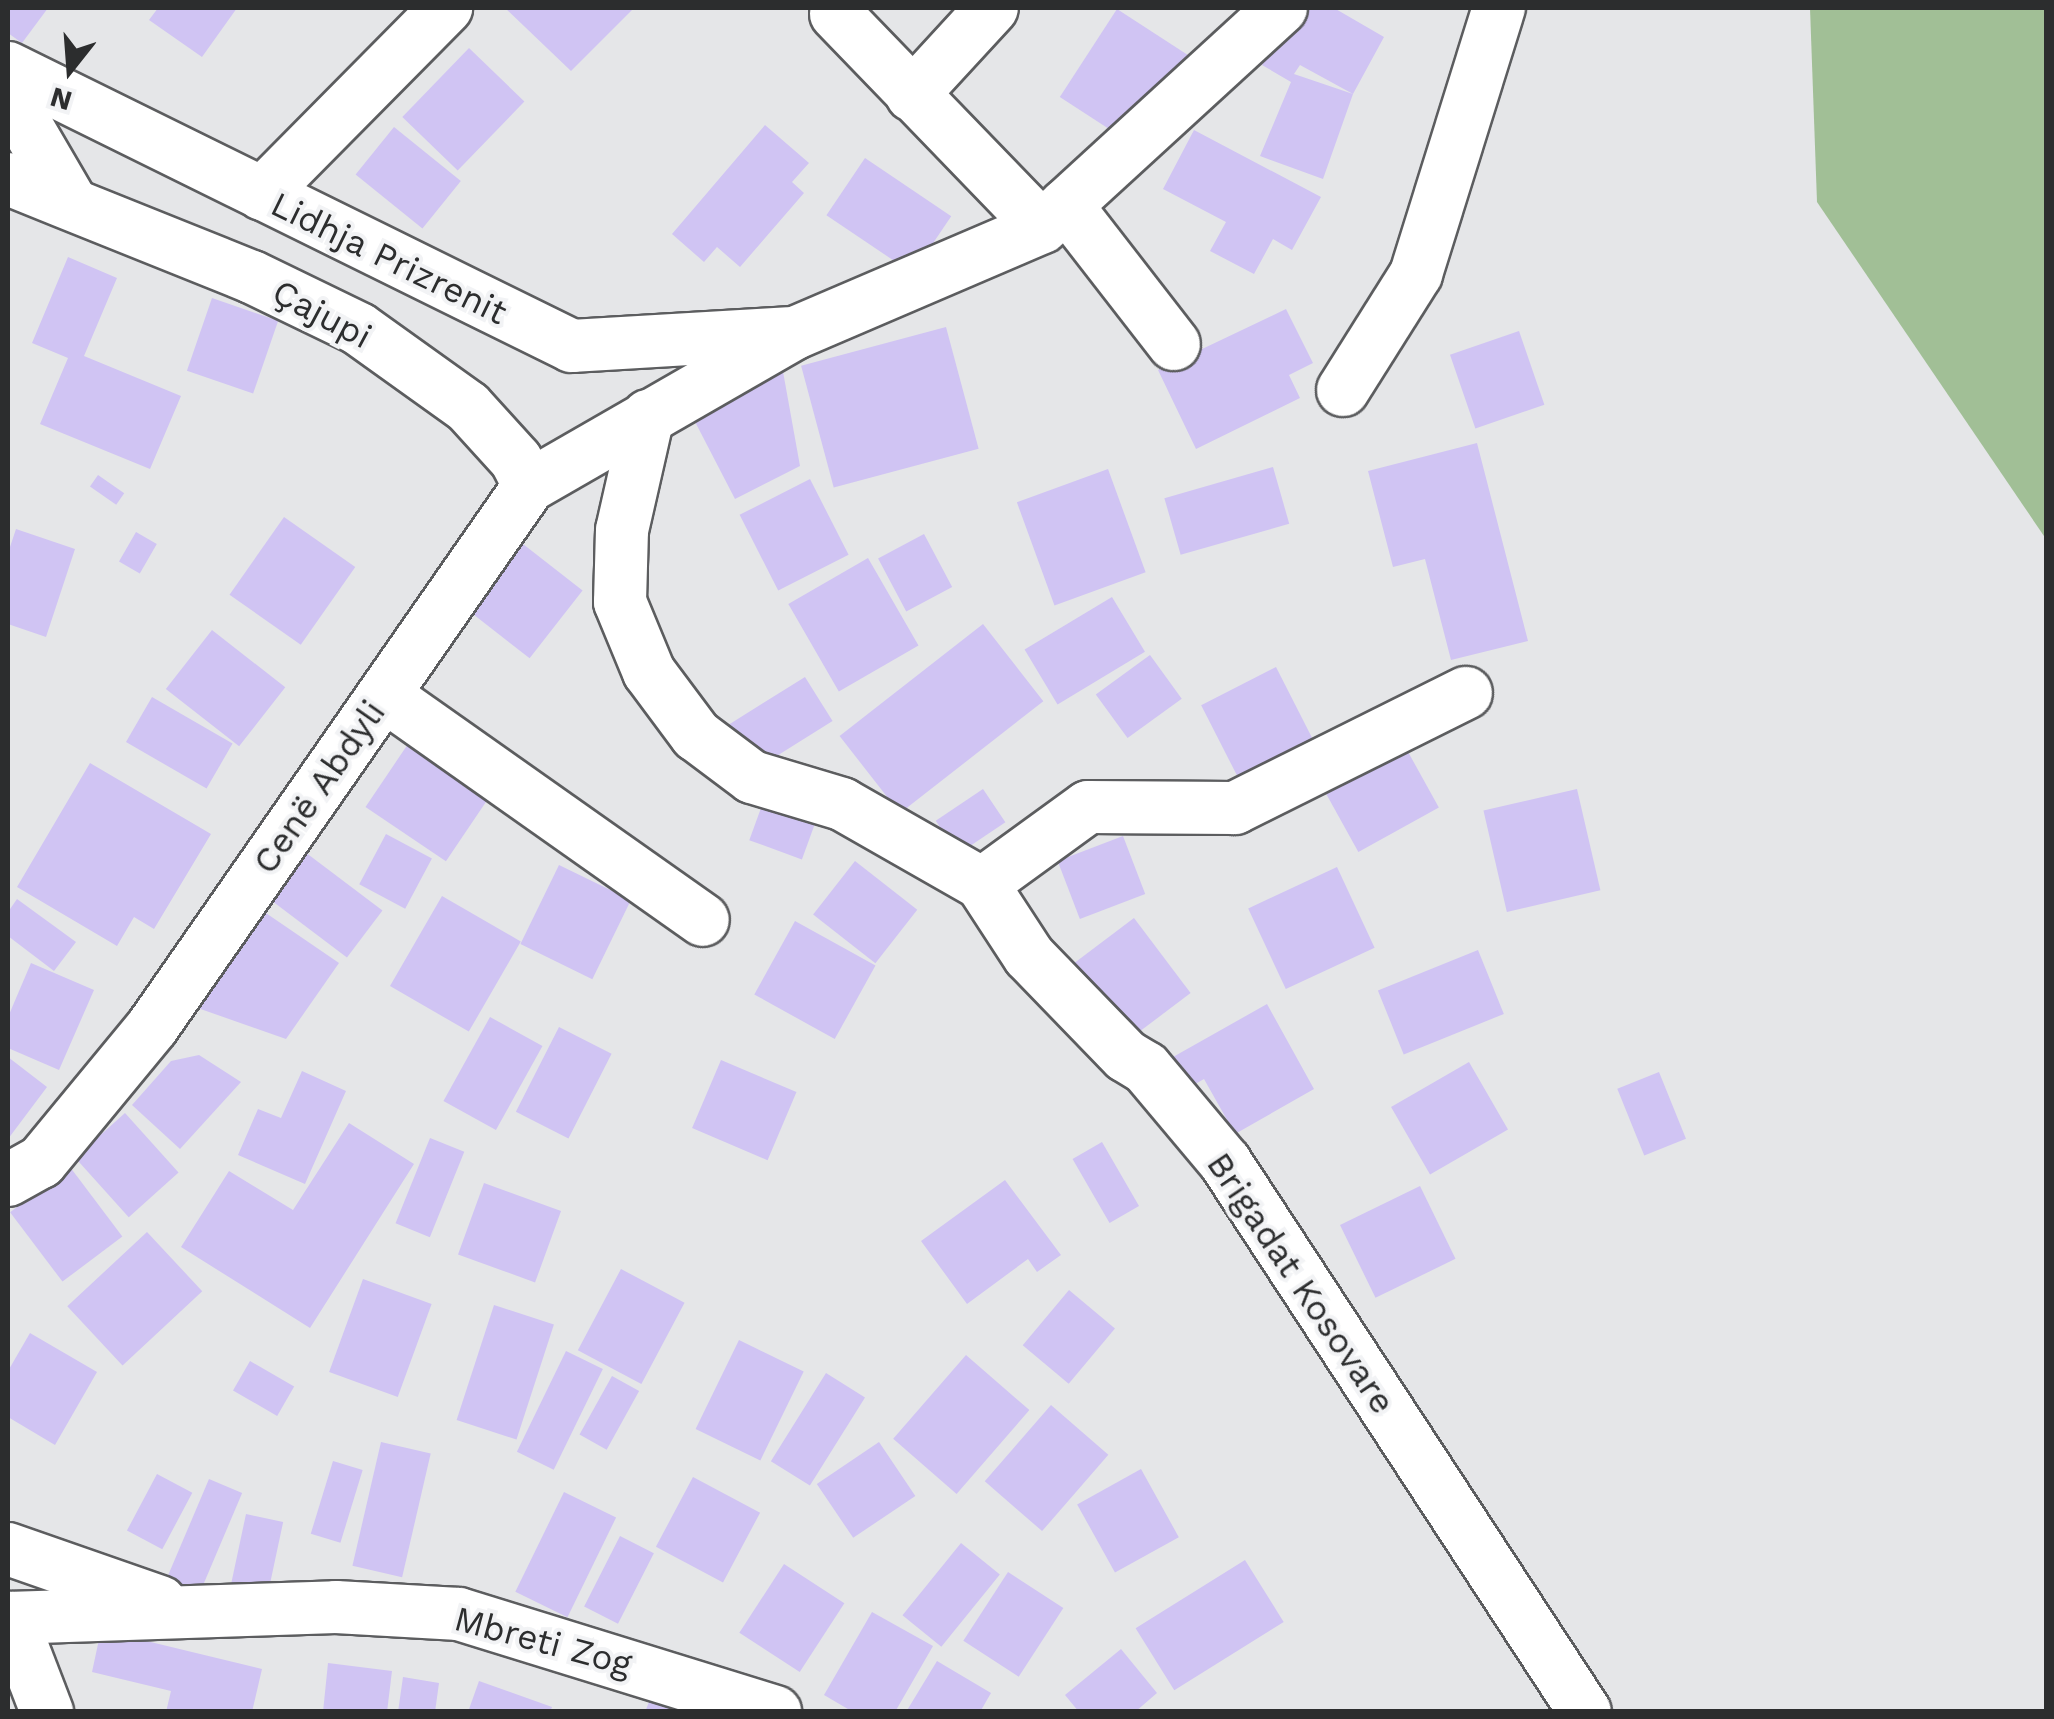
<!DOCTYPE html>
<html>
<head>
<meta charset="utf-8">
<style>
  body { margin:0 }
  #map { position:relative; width:2054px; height:1719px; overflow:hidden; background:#e5e6e8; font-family:"Work Sans",sans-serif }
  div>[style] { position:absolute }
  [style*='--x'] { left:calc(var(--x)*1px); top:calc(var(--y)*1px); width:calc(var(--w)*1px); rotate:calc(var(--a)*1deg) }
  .forest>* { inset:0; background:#a1bf96 }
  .building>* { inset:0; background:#d0c4f3; transform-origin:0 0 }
  .roads { filter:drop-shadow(2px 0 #5c5d5f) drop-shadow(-2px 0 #5c5d5f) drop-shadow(0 2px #5c5d5f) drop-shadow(0 -2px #5c5d5f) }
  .minor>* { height:52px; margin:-26px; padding:0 26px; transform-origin:26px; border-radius:26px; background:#fff }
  span { translate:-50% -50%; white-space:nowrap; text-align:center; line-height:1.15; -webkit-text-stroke:8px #f2f3f5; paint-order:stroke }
  .street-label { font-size:35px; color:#2c2d2e }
  .frame { position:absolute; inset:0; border:10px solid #2c2d2e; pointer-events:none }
  .north { position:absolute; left:20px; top:20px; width:100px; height:100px; -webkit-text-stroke:8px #f2f3f5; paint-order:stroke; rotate:197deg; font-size:28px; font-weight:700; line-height:40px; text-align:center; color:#2c2d2e }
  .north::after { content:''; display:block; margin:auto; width:35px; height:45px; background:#2c2d2e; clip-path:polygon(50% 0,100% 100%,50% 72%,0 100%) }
</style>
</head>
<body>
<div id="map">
  <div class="forest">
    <div style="clip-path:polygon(1810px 8px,2046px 8px,2046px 539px,1817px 202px)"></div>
  </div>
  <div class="building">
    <div style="clip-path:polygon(8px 8px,48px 8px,22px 43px,8px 33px)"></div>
    <div style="clip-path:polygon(158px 8px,237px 8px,202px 57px,149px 20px)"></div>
    <div style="clip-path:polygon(505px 8px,634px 8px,571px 71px)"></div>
    <div style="clip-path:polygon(1296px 8px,1334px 8px,1384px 37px,1353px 94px,1300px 65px,1294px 74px,1353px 94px,1323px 179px,1260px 156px,1291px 82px,1262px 65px)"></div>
    <div style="left:1117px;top:9px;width:90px;height:105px;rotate:33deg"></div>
    <div style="left:469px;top:48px;width:77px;height:96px;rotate:44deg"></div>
    <div style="clip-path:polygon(765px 125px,809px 163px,792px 182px,804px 193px,740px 267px,717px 247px,704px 262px,672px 234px)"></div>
    <div style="left:394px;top:127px;width:86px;height:61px;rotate:39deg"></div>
    <div style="clip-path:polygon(1194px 130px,1321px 197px,1292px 250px,1273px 239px,1254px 274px,1210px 251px,1226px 222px,1163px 189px)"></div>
    <div style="left:865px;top:158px;width:104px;height:69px;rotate:34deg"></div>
    <div style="clip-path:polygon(68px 257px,117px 278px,84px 356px,181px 396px,150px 469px,40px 424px,68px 358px,32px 343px)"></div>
    <div style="left:212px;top:298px;width:70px;height:77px;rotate:19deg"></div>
    <div style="clip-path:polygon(1286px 309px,1313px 363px,1289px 375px,1300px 398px,1196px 449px,1158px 370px)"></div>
    <div style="left:946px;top:327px;width:126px;height:150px;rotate:75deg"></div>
    <div style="left:1519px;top:331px;width:78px;height:73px;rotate:71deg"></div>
    <div style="clip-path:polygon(782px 366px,800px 466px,735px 499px,691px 414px)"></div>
    <div style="clip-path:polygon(1477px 443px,1528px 641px,1451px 660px,1425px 559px,1393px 567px,1368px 471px)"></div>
    <div style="left:1273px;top:467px;width:59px;height:113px;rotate:74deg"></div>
    <div style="left:1108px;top:469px;width:110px;height:97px;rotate:70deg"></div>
    <div style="left:98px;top:475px;width:32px;height:14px;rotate:35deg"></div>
    <div style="left:810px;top:479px;width:85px;height:79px;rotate:63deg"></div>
    <div style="left:284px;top:517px;width:87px;height:95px;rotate:35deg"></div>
    <div style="clip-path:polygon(16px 529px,75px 549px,46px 637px,8px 624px,8px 553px)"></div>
    <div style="left:136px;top:532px;width:24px;height:34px;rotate:30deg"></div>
    <div style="left:924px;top:534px;width:60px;height:52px;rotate:62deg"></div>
    <div style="left:514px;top:537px;width:87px;height:86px;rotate:38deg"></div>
    <div style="left:868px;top:558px;width:101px;height:92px;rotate:60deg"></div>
    <div style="left:1112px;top:597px;width:64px;height:102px;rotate:59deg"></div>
    <div style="left:983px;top:624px;width:98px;height:182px;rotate:52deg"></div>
    <div style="left:212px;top:630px;width:93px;height:75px;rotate:38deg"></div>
    <div style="left:1150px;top:655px;width:54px;height:67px;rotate:54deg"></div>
    <div style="left:1276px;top:667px;width:83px;height:84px;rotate:63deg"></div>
    <div style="left:805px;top:677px;width:52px;height:92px;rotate:58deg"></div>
    <div style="left:152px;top:697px;width:93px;height:52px;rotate:30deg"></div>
    <div style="left:1402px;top:741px;width:76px;height:92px;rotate:61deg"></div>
    <div style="left:408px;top:744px;width:97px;height:76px;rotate:34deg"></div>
    <div style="clip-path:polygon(90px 763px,211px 834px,154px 929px,134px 917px,117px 946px,17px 887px)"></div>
    <div style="left:983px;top:789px;width:40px;height:57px;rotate:56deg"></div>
    <div style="left:1577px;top:789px;width:104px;height:96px;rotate:77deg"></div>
    <div style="left:765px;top:797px;width:56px;height:46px;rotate:20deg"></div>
    <div style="left:386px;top:834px;width:52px;height:57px;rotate:28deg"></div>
    <div style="left:1123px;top:836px;width:62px;height:70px;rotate:69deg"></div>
    <div style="left:301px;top:849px;width:102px;height:59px;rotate:37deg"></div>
    <div style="left:855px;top:861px;width:79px;height:68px;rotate:38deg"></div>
    <div style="left:559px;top:865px;width:80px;height:88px;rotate:26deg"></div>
    <div style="left:1337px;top:867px;width:89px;height:98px;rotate:65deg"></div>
    <div style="left:442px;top:896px;width:91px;height:104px;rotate:30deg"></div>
    <div style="clip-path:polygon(17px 899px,76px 942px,54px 971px,8px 936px,8px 912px)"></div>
    <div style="clip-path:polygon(260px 909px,339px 963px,286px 1039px,192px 1006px)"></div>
    <div style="left:1134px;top:918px;width:94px;height:83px;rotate:53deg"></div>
    <div style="left:795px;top:921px;width:92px;height:84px;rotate:29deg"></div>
    <div style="left:1478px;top:950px;width:69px;height:108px;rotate:68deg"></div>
    <div style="clip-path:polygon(31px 963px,94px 990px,59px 1070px,8px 1048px,8px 1017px)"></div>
    <div style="clip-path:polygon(1267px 1004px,1314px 1089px,1235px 1134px,1204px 1079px,1190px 1087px,1173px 1057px)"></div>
    <div style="left:490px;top:1017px;width:60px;height:96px;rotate:29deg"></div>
    <div style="left:559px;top:1027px;width:59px;height:95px;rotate:27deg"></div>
    <div style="clip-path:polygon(199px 1055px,241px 1082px,180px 1149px,132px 1105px,171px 1061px)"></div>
    <div style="clip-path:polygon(8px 1057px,47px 1087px,8px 1139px)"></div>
    <div style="left:721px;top:1060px;width:82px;height:74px;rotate:23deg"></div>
    <div style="left:1469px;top:1062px;width:78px;height:90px;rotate:60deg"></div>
    <div style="clip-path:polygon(302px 1071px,346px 1091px,305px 1184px,238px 1155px,258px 1109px,281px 1118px)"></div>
    <div style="left:1659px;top:1072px;width:72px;height:45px;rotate:68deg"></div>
    <div style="left:125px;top:1113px;width:80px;height:67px;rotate:48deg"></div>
    <div style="clip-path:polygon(349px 1123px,414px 1164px,310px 1328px,181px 1247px,229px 1171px,293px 1210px)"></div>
    <div style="left:430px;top:1138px;width:37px;height:92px;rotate:22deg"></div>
    <div style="left:1102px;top:1142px;width:74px;height:34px;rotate:60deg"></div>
    <div style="left:70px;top:1167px;width:87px;height:75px;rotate:53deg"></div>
    <div style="clip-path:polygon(1005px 1180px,1061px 1255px,1037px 1272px,1028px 1259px,967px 1304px,921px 1241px)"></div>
    <div style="left:484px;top:1183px;width:82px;height:76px;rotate:20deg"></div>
    <div style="left:1420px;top:1186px;width:81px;height:89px;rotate:64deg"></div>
    <div style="left:147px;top:1232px;width:81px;height:109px;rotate:47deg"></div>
    <div style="left:621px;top:1269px;width:72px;height:92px;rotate:28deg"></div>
    <div style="left:363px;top:1279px;width:73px;height:99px;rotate:20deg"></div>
    <div style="left:1069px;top:1290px;width:60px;height:72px;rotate:40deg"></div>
    <div style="left:494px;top:1305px;width:63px;height:121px;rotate:18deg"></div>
    <div style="clip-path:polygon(30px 1333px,97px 1372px,55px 1445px,8px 1417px,8px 1371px)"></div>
    <div style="left:739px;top:1340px;width:72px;height:99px;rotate:26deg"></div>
    <div style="left:566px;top:1351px;width:41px;height:112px;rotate:26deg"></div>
    <div style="left:966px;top:1355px;width:84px;height:111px;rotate:41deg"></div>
    <div style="left:250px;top:1361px;width:51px;height:34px;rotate:30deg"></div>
    <div style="left:826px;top:1373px;width:46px;height:104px;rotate:32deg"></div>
    <div style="left:612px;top:1376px;width:31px;height:67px;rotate:29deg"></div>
    <div style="left:1051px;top:1405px;width:76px;height:101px;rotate:41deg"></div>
    <div style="left:381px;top:1442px;width:51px;height:127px;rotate:13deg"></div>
    <div style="left:879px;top:1442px;width:65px;height:75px;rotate:56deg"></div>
    <div style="left:333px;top:1461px;width:31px;height:76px;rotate:17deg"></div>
    <div style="left:1141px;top:1469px;width:78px;height:73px;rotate:61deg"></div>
    <div style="left:157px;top:1474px;width:40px;height:64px;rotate:28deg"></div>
    <div style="left:693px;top:1477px;width:76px;height:79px;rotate:28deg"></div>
    <div style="left:209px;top:1479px;width:36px;height:115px;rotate:23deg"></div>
    <div style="left:564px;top:1492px;width:58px;height:111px;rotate:26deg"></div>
    <div style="left:246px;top:1514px;width:38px;height:75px;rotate:12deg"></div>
    <div style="left:620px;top:1536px;width:38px;height:79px;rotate:27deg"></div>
    <div style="left:961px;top:1543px;width:50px;height:93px;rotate:39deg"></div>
    <div style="left:1245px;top:1560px;width:73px;height:129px;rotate:58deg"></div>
    <div style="left:784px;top:1564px;width:72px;height:82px;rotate:33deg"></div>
    <div style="left:1008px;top:1572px;width:66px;height:82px;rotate:33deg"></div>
    <div style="clip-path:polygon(872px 1612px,933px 1646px,895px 1712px,853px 1712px,824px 1695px)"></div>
    <div style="clip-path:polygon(101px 1630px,262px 1669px,252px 1712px,166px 1712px,171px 1691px,92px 1672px)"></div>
    <div style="clip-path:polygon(1121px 1649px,1157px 1693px,1135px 1712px,1079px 1712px,1065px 1695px)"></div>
    <div style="clip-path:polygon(937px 1661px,991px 1693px,980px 1712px,906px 1712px)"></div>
    <div style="clip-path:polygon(328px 1663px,392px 1671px,387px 1712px,323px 1712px)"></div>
    <div style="clip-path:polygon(403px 1677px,439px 1683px,435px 1712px,398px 1712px)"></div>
    <div style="clip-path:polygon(479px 1681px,552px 1707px,550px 1712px,468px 1712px)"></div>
    <div style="clip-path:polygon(657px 1682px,725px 1712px,645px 1712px)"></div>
  </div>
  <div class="roads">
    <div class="minor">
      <div style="--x:836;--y:14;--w:296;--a:46"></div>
      <div style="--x:8;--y:68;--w:629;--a:26.24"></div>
      <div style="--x:572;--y:346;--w:216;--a:-3.4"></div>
      <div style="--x:15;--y:72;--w:54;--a:78.3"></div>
      <div style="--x:26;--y:125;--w:91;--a:59.8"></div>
      <div style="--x:912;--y:95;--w:118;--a:-47.4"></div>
      <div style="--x:8;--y:179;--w:263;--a:21.9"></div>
      <div style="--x:252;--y:277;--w:119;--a:25.9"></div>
      <div style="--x:359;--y:329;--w:134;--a:35.6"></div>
      <div style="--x:468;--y:407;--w:72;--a:47.8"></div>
      <div style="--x:516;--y:460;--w:29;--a:63"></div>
      <div style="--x:262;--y:194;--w:262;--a:-45.3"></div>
      <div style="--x:1066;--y:205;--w:176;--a:52.2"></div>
      <div style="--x:1343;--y:390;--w:137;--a:-57.8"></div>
      <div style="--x:1416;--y:274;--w:279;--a:-72.7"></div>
      <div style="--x:648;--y:416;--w:117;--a:102.8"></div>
      <div style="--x:622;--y:530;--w:72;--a:91.6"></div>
      <div style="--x:620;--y:602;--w:76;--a:67.5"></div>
      <div style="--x:649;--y:672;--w:79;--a:53.3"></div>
      <div style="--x:696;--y:735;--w:70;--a:36.9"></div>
      <div style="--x:752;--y:777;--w:94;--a:16.7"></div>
      <div style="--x:842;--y:804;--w:161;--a:29.7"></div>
      <div style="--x:982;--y:884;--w:86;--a:56.9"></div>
      <div style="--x:1029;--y:956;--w:139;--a:45.9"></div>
      <div style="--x:1126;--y:1056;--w:23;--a:31"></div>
      <div style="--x:1146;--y:1068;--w:123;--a:50"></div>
      <div style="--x:1225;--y:1162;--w:657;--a:56.79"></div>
      <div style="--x:384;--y:695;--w:390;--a:35.2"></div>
      <div style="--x:982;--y:884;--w:131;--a:-36"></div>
      <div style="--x:1088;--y:807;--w:147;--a:0.4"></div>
      <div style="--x:1235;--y:808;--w:258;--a:-26.5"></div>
      <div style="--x:8;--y:1180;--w:38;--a:-29"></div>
      <div style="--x:41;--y:1162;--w:176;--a:-50.5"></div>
      <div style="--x:153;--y:1026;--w:658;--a:-55.15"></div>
      <div style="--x:529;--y:486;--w:307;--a:-29.9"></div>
      <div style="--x:795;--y:333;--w:269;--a:-23.2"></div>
      <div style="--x:1042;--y:227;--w:324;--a:-42.5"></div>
      <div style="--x:8;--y:1549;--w:161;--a:19.2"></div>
      <div style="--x:8;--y:1618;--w:328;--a:-1.9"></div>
      <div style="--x:336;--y:1607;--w:123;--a:3.3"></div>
      <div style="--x:459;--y:1614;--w:331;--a:17.2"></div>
      <div style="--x:11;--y:1618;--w:101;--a:69"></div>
    </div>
  </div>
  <div class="street-label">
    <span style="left:389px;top:258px;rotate:26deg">Lidhja Prizrenit</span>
    <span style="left:322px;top:314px;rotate:28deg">Çajupi</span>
    <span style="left:319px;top:787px;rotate:-55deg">Cenë Abdyli</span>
    <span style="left:1301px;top:1283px;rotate:56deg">Brigadat Kosovare</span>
    <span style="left:543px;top:1641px;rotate:15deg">Mbreti Zog</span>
  </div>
  <div class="frame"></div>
  <div class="north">N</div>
</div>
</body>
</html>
